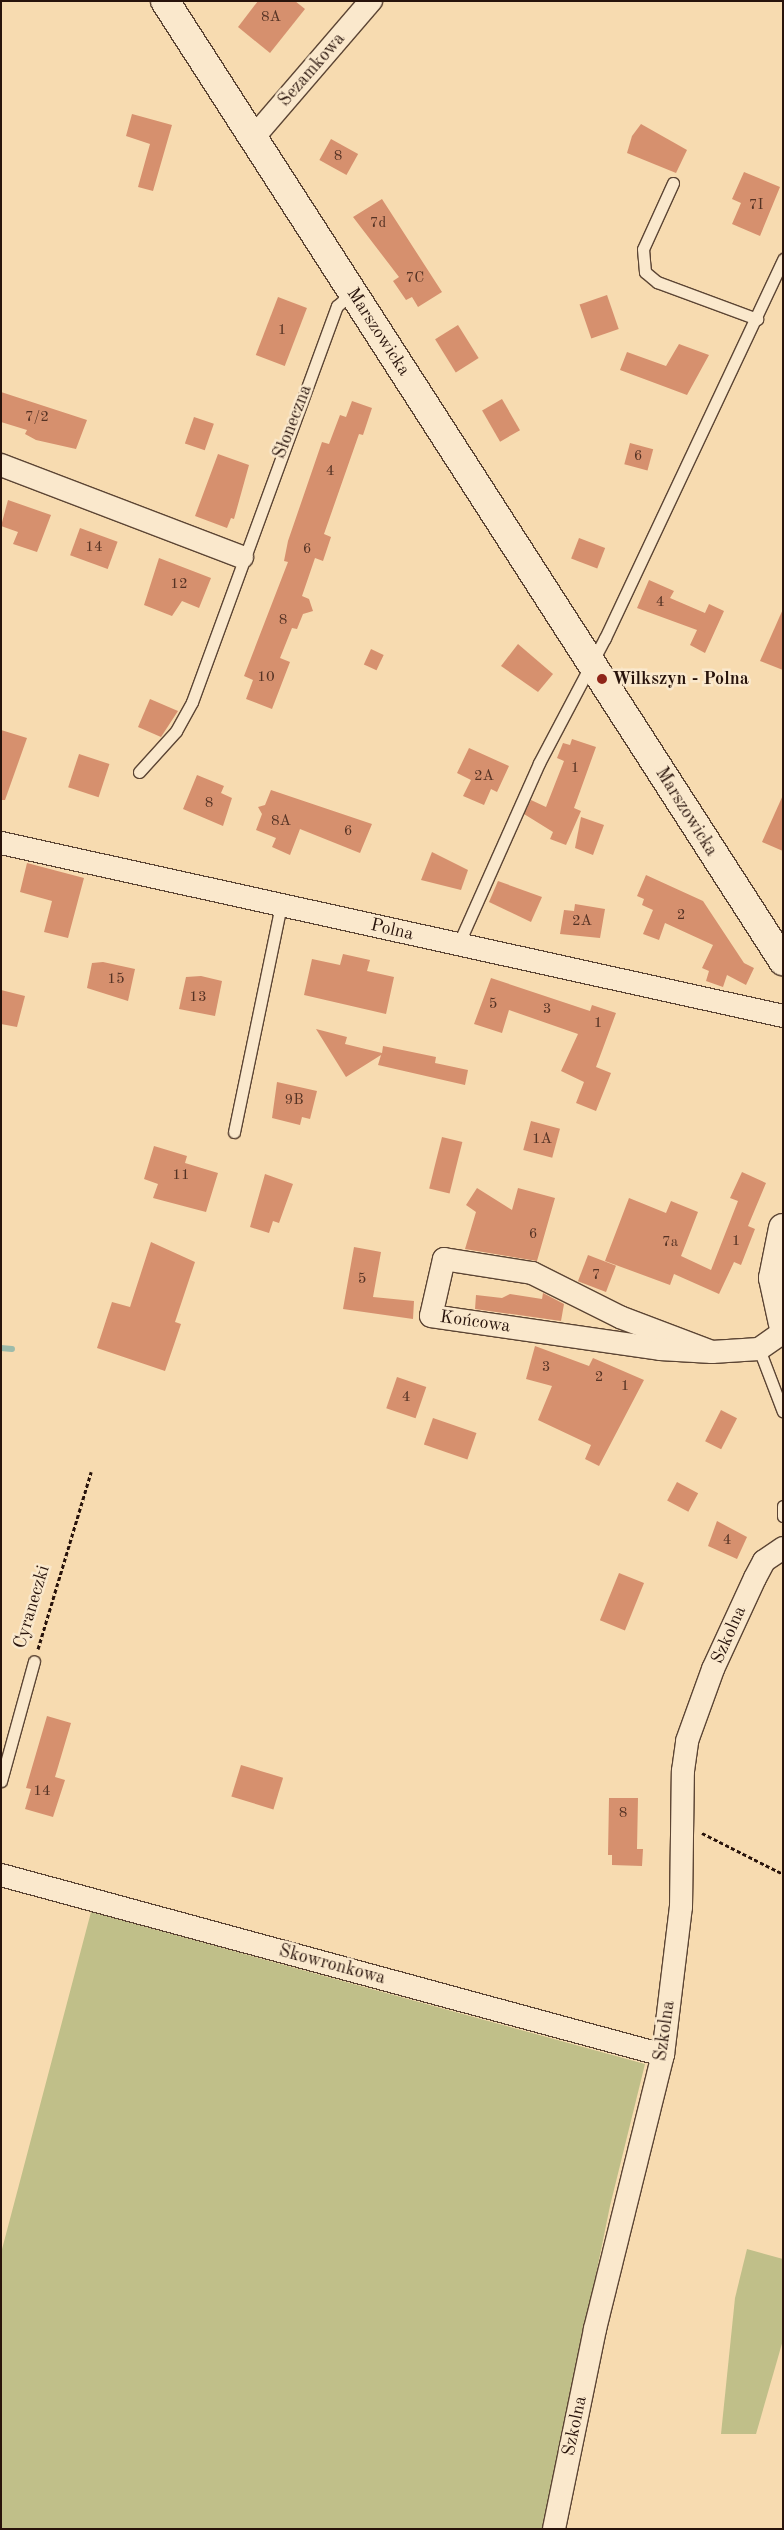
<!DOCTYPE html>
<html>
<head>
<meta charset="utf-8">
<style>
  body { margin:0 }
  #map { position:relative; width:784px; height:2530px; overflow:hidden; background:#f7dbb0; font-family:"Old Standard TT",serif }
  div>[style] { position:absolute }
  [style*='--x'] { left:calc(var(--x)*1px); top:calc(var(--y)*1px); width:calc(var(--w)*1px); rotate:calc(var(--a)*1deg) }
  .green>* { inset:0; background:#c0bf89 }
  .stream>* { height:6px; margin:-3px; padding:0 3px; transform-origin:3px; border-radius:3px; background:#9dbbaa }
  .building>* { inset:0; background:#d6906e; transform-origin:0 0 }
  .path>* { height:3px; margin-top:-1.5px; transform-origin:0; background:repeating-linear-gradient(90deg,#28130b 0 4px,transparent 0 6.5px) }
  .roads { filter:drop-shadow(1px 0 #5c4534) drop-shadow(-1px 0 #5c4534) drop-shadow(0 1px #5c4534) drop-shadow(0 -1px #5c4534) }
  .service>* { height:11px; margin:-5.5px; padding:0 5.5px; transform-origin:5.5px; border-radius:5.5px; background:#fae8cc }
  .minor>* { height:22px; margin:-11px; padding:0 11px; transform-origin:11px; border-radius:11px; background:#fae8cc }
  .tertiary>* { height:28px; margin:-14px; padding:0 14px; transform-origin:14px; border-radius:14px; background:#fae8cc }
  .dots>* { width:14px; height:14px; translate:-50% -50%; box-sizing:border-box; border:2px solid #fae8cc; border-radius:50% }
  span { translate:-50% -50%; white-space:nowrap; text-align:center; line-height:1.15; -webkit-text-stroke:5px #fae8cc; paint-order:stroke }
  .number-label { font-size:15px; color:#543224 }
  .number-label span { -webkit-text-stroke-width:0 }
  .street-label { font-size:18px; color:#28130b }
  .poi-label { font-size:18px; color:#28130b; font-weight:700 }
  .left { translate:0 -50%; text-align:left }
  .frame { position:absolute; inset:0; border:2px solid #28130b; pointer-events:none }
</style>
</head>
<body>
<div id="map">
  <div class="green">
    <div style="clip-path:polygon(91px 1912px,645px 2064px,610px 2206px,544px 2529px,1px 2529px,1px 2253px)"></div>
    <div style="clip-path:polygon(747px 2249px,783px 2259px,783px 2340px,756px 2434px,721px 2434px,735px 2298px)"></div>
  </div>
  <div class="stream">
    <div style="--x:1;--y:1348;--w:11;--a:5"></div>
  </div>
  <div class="building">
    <div style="clip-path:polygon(258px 1px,295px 1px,305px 9px,270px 53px,238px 27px)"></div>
    <div style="clip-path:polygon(132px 114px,172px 125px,153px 191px,138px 187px,150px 144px,126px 136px)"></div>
    <div style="clip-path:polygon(641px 124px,687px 150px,676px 173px,627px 153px,632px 136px)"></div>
    <div style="left:331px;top:139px;width:31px;height:24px;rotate:29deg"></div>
    <div style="clip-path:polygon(744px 172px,780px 187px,760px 236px,732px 224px,741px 203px,732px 199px)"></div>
    <div style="clip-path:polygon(382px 199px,442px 292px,418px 307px,412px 297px,406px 300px,393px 281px,399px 277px,353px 217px)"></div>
    <div style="left:607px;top:295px;width:36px;height:29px;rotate:71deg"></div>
    <div style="left:278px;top:297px;width:31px;height:62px;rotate:21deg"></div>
    <div style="left:458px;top:325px;width:39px;height:27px;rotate:58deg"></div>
    <div style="clip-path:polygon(679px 344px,709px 355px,687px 395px,620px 370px,627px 352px,666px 366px)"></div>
    <div style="clip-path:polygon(1px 392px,87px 420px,76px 449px,36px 440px,25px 434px,27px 430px,1px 422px)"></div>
    <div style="left:502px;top:399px;width:36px;height:23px;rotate:60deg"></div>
    <div style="clip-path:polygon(352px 401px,372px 408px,363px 435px,359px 434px,324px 534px,331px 537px,323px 561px,315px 558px,302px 596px,309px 599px,313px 611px,303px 614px,297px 629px,292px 628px,280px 658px,290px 662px,272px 709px,246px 699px,253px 680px,244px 676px,288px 562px,284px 561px,288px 541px,322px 442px,329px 444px,340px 415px,346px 417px)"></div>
    <div style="left:194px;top:417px;width:21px;height:28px;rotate:19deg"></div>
    <div style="left:630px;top:443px;width:24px;height:22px;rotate:15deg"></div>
    <div style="clip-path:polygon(218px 454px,249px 465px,234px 519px,231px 518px,227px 528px,195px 516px)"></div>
    <div style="clip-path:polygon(8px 500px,51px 515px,37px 552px,13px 544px,18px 532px,1px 526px)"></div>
    <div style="left:80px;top:528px;width:40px;height:29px;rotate:20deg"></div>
    <div style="left:579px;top:538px;width:28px;height:22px;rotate:21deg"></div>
    <div style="clip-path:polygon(159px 558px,211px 578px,199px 608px,182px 601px,172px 616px,144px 605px)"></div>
    <div style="clip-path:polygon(649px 580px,674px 591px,670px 598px,705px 613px,709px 604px,724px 611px,705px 653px,690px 645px,697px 630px,637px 608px)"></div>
    <div style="clip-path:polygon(783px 609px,783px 670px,760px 661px)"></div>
    <div style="clip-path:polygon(518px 644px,553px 674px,538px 692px,501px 666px)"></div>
    <div style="left:371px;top:649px;width:14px;height:17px;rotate:25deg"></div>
    <div style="clip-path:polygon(150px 699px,178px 711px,161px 737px,138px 727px)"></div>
    <div style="clip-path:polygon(1px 730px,27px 738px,5px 800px,1px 800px)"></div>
    <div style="clip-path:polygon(572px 739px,596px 747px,574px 808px,581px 811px,566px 845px,550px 839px,553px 832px,524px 814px,531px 800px,546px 807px,564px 761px,557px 758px,563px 743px,570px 745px)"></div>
    <div style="clip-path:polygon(469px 748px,509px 766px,497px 792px,491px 789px,484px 805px,463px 796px,471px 780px,457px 773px)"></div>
    <div style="left:79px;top:754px;width:32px;height:35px;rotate:18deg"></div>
    <div style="clip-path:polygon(197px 775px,224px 786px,221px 793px,232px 798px,223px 826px,183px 809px)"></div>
    <div style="clip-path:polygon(271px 790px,372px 824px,360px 853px,300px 829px,290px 855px,272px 847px,276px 838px,256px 830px,262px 814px,258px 807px,265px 805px)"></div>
    <div style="clip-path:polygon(783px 795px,783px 851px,762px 842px)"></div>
    <div style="clip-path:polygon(581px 817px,604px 825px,593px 855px,575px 848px)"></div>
    <div style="clip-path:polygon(432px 852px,468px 870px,461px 890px,421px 880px)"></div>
    <div style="clip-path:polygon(27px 863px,84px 878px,68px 938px,44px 932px,52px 901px,20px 892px)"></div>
    <div style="clip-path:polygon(646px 875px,703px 901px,744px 963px,754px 968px,746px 985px,727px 975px,723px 987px,706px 981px,709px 971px,702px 968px,713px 945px,665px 923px,659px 940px,643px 934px,653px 910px,642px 905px,644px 899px,637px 896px)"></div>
    <div style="clip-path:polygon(498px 881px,542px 897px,531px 922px,489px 902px)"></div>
    <div style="clip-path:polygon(575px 904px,605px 909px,600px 938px,560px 934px,564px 910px,574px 911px)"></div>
    <div style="clip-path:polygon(343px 954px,370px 960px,367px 971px,394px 977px,386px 1014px,304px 995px,312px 959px,340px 965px)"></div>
    <div style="clip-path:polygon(103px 962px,135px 969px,128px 1001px,87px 988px,92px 963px)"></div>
    <div style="clip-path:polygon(201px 976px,222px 981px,215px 1016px,179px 1009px,186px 977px)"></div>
    <div style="clip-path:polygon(491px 978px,590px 1011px,592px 1005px,616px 1013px,596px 1067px,611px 1073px,596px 1111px,576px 1103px,584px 1082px,561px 1071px,578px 1034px,509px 1010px,502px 1033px,474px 1024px)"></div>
    <div style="clip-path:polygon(1px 990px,25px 996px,17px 1027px,1px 1024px)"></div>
    <div style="clip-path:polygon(316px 1029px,347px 1037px,345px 1044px,382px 1053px,383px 1046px,436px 1057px,435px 1063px,468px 1070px,465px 1085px,378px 1065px,381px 1055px,346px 1077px)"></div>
    <div style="clip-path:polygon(277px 1082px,317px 1091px,310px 1119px,302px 1117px,300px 1125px,272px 1118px)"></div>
    <div style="left:531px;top:1121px;width:30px;height:30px;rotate:15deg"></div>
    <div style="left:442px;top:1137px;width:21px;height:53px;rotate:14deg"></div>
    <div style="clip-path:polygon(154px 1146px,187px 1156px,185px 1163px,218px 1173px,206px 1212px,153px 1198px,158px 1184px,144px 1179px)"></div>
    <div style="clip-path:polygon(742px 1172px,766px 1183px,748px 1226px,755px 1229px,741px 1265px,734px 1262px,719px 1294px,674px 1274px,670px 1285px,605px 1261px,629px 1198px,666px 1213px,671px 1201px,698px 1212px,681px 1256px,711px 1270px,738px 1201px,730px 1198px)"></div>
    <div style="clip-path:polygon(265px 1174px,293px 1184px,279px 1223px,273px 1221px,269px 1233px,250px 1227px)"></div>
    <div style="clip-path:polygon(477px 1188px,512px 1210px,518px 1188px,555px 1198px,537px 1261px,465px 1249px,476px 1212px,466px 1205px)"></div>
    <div style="clip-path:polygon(151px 1242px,195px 1262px,175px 1322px,181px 1324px,165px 1371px,97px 1348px,112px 1302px,130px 1307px)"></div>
    <div style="clip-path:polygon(354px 1247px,381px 1252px,373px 1297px,414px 1301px,413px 1319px,343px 1309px)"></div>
    <div style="left:588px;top:1255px;width:30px;height:28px;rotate:21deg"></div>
    <div style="clip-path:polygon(543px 1293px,564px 1304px,561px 1321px,475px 1309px,476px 1295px,502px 1298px,510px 1294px,542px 1299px)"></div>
    <div style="clip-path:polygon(535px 1346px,589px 1366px,593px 1358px,644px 1380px,599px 1466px,585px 1459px,591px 1445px,538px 1420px,552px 1386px,526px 1379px)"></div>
    <div style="left:397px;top:1377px;width:31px;height:33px;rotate:19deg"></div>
    <div style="left:721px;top:1410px;width:18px;height:35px;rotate:27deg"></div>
    <div style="left:433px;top:1418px;width:46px;height:28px;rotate:19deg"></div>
    <div style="left:677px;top:1482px;width:24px;height:21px;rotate:28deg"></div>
    <div style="clip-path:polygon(717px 1521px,747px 1537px,737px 1559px,708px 1546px)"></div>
    <div style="left:619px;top:1573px;width:27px;height:51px;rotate:22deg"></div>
    <div style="clip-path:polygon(47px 1716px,71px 1723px,55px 1777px,65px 1780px,53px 1817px,25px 1809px,31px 1789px,26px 1788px)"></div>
    <div style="left:241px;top:1765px;width:44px;height:33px;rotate:17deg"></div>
    <div style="clip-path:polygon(609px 1798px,638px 1798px,637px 1849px,643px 1849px,642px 1866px,612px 1865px,612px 1855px,608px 1855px)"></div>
  </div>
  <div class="path">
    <div style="--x:38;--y:1649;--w:185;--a:-73.3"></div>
    <div style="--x:702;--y:1833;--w:91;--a:26.8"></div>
  </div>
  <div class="roads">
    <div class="service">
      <div style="--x:673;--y:183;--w:72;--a:114.4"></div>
      <div style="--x:643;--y:249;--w:23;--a:85"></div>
      <div style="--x:645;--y:272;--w:16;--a:40"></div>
      <div style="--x:657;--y:282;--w:107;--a:20.3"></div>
      <div style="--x:139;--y:772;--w:55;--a:-47.9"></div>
      <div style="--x:176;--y:731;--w:33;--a:-61"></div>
      <div style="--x:192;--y:702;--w:422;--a:-69.9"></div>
      <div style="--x:337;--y:306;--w:20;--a:-41"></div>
      <div style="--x:458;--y:945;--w:199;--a:-66"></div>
      <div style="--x:539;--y:763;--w:141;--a:-62.2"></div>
      <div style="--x:605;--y:638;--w:419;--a:-64.8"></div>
      <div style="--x:234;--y:1132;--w:232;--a:-78.3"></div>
      <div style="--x:759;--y:1349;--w:67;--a:69.1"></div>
      <div style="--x:783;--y:1506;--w:10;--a:90"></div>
      <div style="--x:1;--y:1781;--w:124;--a:-74.6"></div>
    </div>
    <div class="minor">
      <div style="--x:253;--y:138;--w:181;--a:-49.3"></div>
      <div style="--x:1;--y:465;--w:258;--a:20.9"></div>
      <div style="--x:1;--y:843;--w:801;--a:12.47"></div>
      <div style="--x:712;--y:1352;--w:98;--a:-159.2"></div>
      <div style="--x:620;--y:1317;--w:98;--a:-153.4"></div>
      <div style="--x:532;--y:1273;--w:89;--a:-171"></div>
      <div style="--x:444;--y:1259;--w:58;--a:102.8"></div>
      <div style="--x:431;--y:1316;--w:231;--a:8.2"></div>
      <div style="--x:660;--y:1349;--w:52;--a:3.3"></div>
      <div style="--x:712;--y:1352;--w:47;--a:-3.7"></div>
      <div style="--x:759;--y:1349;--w:29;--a:-35"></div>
      <div style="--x:1;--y:1875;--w:686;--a:15.21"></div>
      <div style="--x:554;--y:2529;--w:204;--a:-78.4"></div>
      <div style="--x:595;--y:2329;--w:282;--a:-76.1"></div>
      <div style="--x:663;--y:2055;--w:149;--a:-83.1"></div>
      <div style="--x:681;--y:1907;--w:136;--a:-89.2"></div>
      <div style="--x:683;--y:1771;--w:30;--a:-82"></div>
      <div style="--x:687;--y:1741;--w:77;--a:-70.1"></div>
      <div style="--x:713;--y:1669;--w:100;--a:-65.2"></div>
      <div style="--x:755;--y:1578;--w:19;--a:-62"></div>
      <div style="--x:764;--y:1561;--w:23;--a:-34"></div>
    </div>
    <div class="tertiary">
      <div style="--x:165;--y:1;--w:1142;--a:57.23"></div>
      <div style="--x:783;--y:1228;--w:51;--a:101.3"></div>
      <div style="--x:773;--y:1278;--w:47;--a:77.7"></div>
    </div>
  </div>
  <div class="dots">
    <div style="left:602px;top:679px;background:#8f2418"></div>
  </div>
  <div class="number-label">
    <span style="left:271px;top:18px">8A</span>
    <span style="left:338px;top:157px">8</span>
    <span style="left:756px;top:206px">7I</span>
    <span style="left:378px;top:224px">7d</span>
    <span style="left:415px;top:279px">7C</span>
    <span style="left:282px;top:331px">1</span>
    <span style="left:37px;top:418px">7/2</span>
    <span style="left:638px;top:457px">6</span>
    <span style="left:330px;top:472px">4</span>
    <span style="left:94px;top:548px">14</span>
    <span style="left:307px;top:550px">6</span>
    <span style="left:179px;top:585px">12</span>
    <span style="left:660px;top:603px">4</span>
    <span style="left:283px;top:621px">8</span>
    <span style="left:266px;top:678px">10</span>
    <span style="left:575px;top:769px">1</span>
    <span style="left:484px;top:777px">2A</span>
    <span style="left:209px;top:804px">8</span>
    <span style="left:281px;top:822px">8A</span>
    <span style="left:348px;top:832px">6</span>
    <span style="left:681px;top:916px">2</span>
    <span style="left:582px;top:922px">2A</span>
    <span style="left:116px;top:980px">15</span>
    <span style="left:198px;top:998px">13</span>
    <span style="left:493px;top:1005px">5</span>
    <span style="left:547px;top:1010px">3</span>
    <span style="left:598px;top:1024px">1</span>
    <span style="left:294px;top:1101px">9B</span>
    <span style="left:542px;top:1140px">1A</span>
    <span style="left:181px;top:1176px">11</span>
    <span style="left:533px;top:1235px">6</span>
    <span style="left:736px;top:1242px">1</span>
    <span style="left:670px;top:1243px">7a</span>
    <span style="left:596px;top:1276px">7</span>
    <span style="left:362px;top:1280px">5</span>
    <span style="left:546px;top:1368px">3</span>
    <span style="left:599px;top:1378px">2</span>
    <span style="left:625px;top:1387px">1</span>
    <span style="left:406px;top:1398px">4</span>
    <span style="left:727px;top:1541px">4</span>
    <span style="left:42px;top:1792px">14</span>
    <span style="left:623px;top:1814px">8</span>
  </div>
  <div class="street-label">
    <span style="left:312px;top:70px;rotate:-49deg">Sezamkowa</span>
    <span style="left:378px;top:332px;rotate:57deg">Marszowicka</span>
    <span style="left:293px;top:422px;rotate:-69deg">Słoneczna</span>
    <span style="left:686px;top:812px;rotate:58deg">Marszowicka</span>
    <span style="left:392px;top:930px;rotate:13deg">Polna</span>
    <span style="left:475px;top:1322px;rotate:8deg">Końcowa</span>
    <span style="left:32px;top:1607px;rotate:-73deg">Cyraneczki</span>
    <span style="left:729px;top:1635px;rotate:-66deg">Szkolna</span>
    <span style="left:332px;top:1965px;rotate:15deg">Skowronkowa</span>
    <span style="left:665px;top:2031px;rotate:-82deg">Szkolna</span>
    <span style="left:575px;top:2426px;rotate:-78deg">Szkolna</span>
  </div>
  <div class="poi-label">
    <span class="left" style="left:612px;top:679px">Wilkszyn - Polna</span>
  </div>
  <div class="frame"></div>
</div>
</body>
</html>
